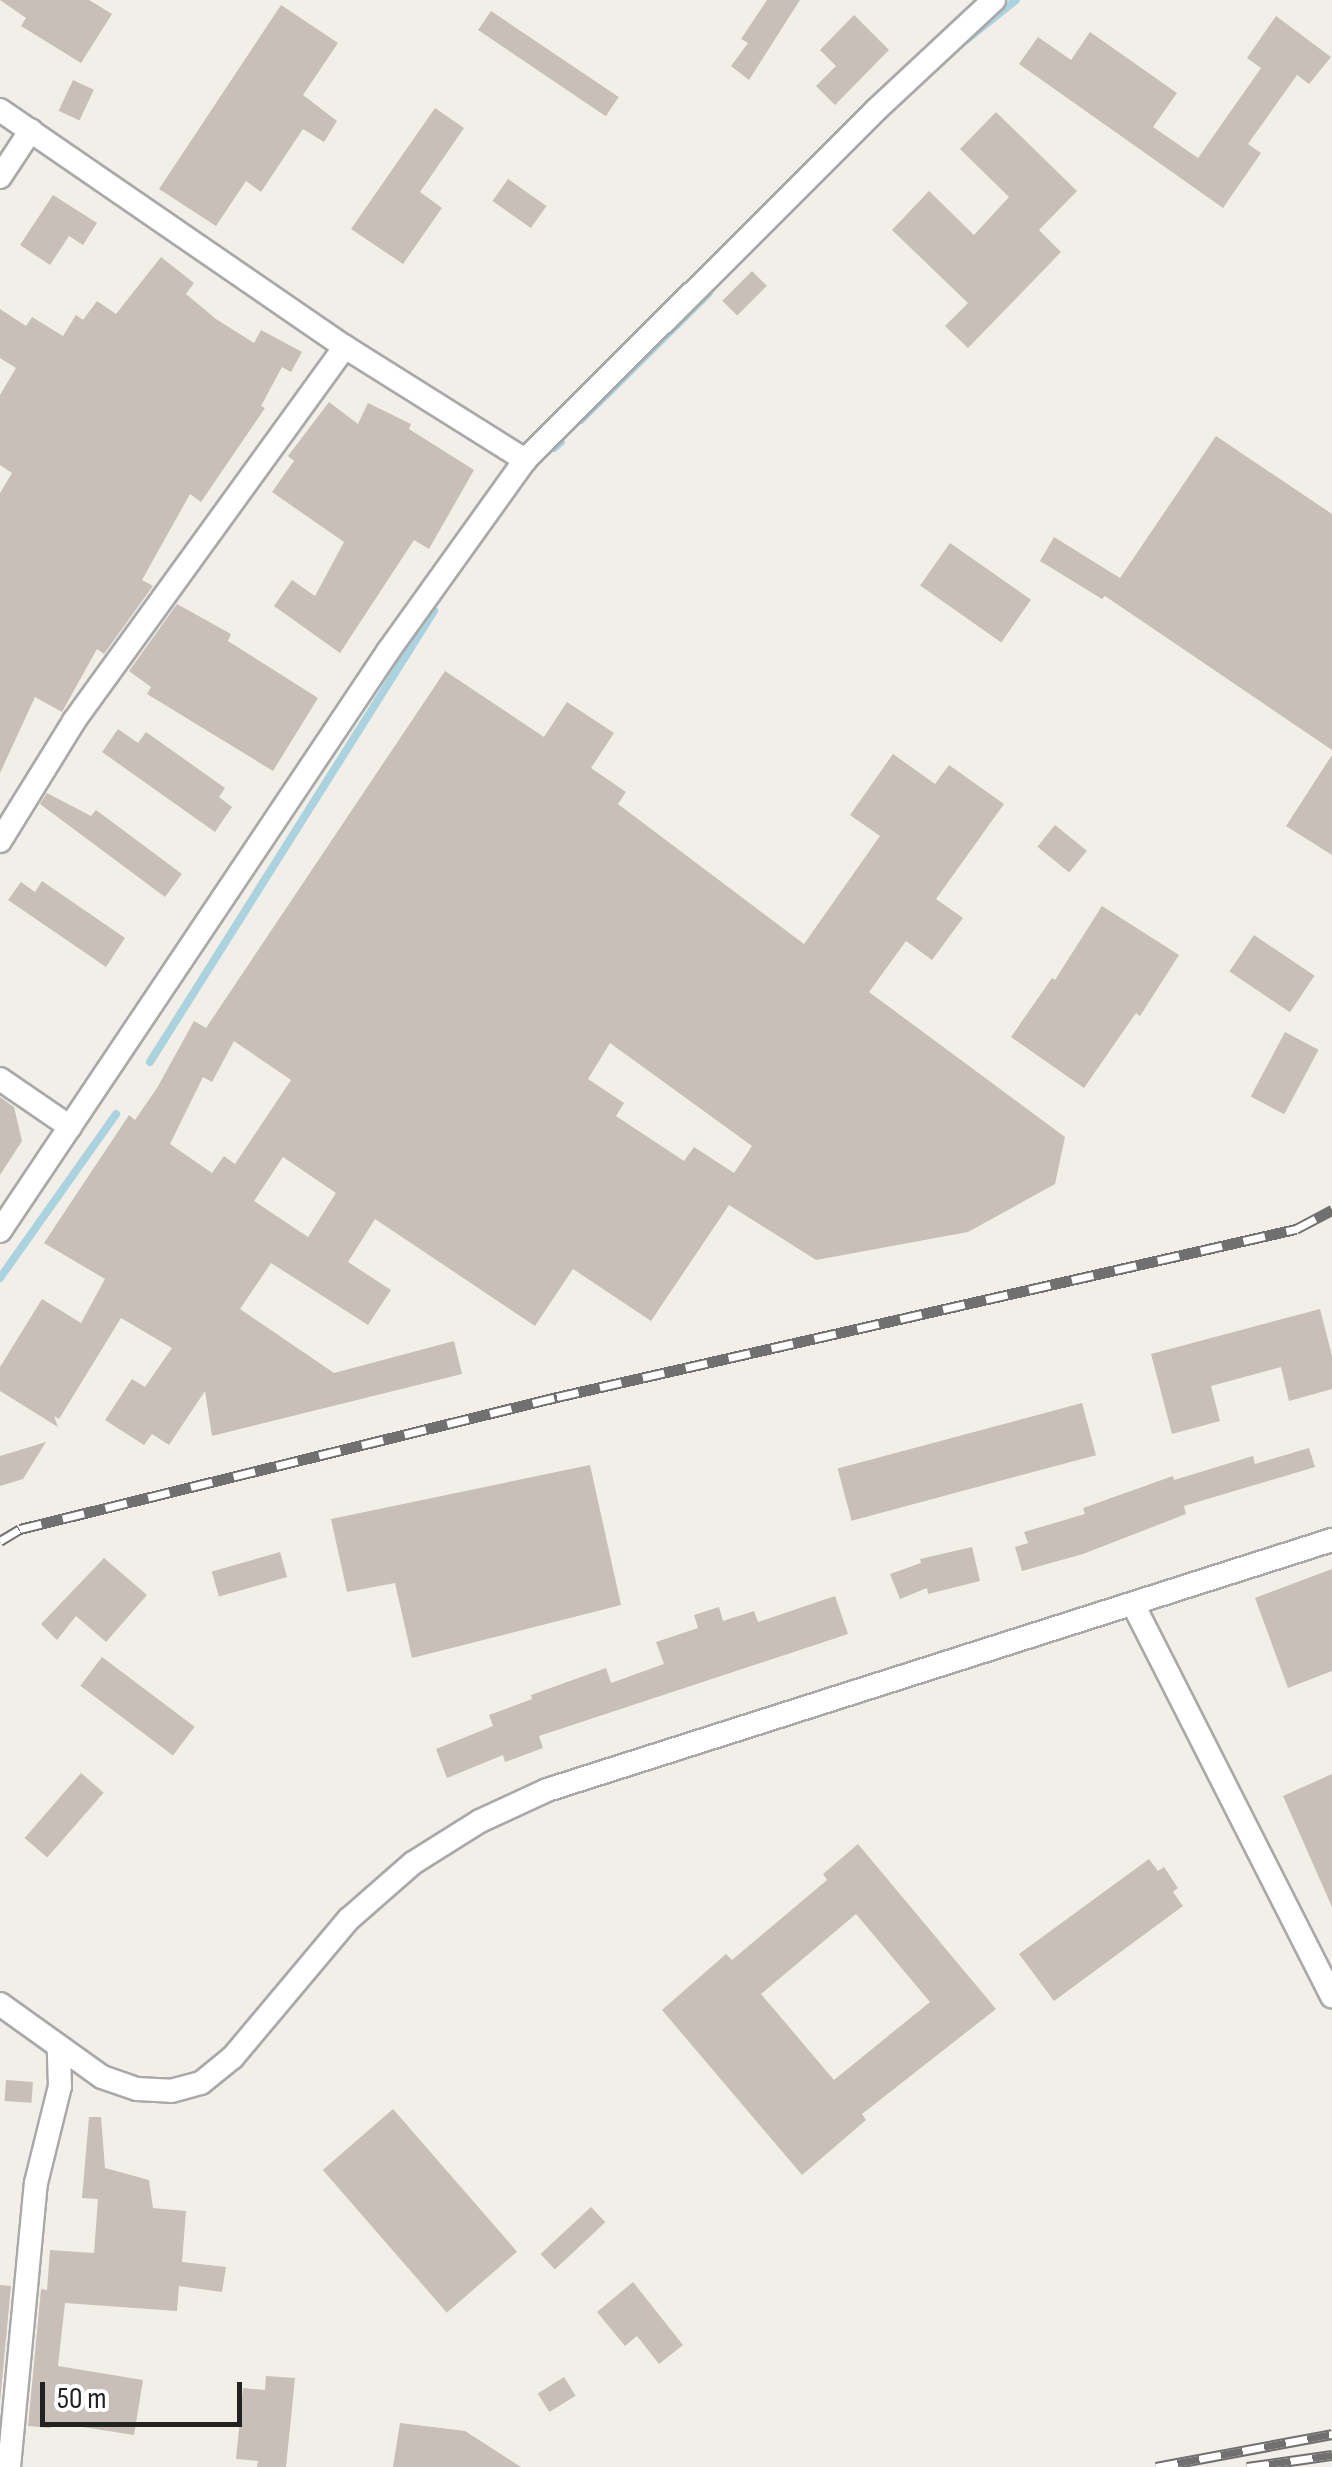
<!DOCTYPE html>
<html>
<head>
<meta charset="utf-8">
<style>
  body { margin:0 }
  #map { position:relative; width:1332px; height:2467px; overflow:hidden; background:#f2efe9; font-family:"Sofia Sans Condensed",sans-serif }
  div>[style] { position:absolute }
  [style*='--x'] { left:calc(var(--x)*1px); top:calc(var(--y)*1px); width:calc(var(--w)*1px); rotate:calc(var(--a)*1deg) }
  .stream>* { height:8px; margin:-4px; padding:0 4px; transform-origin:4px; border-radius:4px; background:#aad3df }
  .building>* { inset:0; background:#c7bfb8; transform-origin:0 0 }
  .roads { filter:drop-shadow(2px 0 #a9a9a9) drop-shadow(-2px 0 #a9a9a9) drop-shadow(0 2px #a9a9a9) drop-shadow(0 -2px #a9a9a9) }
  .minor>* { height:22px; margin:-11px; padding:0 11px; transform-origin:11px; border-radius:11px; background:#fff }
  .rail>* { height:11px; margin-top:-5.5px; transform-origin:0; background:repeating-linear-gradient(90deg,#fff 0 22px,#707070 0 44px); box-sizing:border-box; border-block:2px solid #707070 }
  span { translate:-50% -50%; white-space:nowrap; text-align:center; line-height:1.15; -webkit-text-stroke:8px #fff; paint-order:stroke }
  .scale { position:absolute; left:40px; top:2382px; width:202px; height:45px; box-sizing:border-box; border:5px solid #222; border-top:0; padding-left:12px; font-size:30px; line-height:35px; white-space:nowrap; color:#222; -webkit-text-stroke:8px #fff; paint-order:stroke }
</style>
</head>
<body>
<div id="map">
  <div class="stream">
    <div style="--x:965;--y:41;--w:65;--a:-38.8"></div>
    <div style="--x:581;--y:420;--w:180;--a:-44.8"></div>
    <div style="--x:554;--y:448;--w:9;--a:-41"></div>
    <div style="--x:150;--y:1062;--w:533;--a:-57.8"></div>
    <div style="--x:0;--y:1278;--w:201;--a:-54.7"></div>
  </div>
  <div class="building">
    <div style="clip-path:polygon(0 0,89px 0,112px 14px,81px 63px,21px 26px,26px 18px)"></div>
    <div style="clip-path:polygon(767px 0,800px 0,749px 80px,731px 66px,748px 43px,741px 39px)"></div>
    <div style="clip-path:polygon(281px 5px,338px 43px,303px 95px,337px 121px,324px 142px,303px 129px,261px 192px,246px 181px,216px 226px,159px 189px)"></div>
    <div style="left:491px;top:11px;width:154px;height:23px;rotate:34deg"></div>
    <div style="clip-path:polygon(854px 15px,889px 50px,835px 105px,816px 86px,836px 66px,820px 50px)"></div>
    <div style="clip-path:polygon(1276px 16px,1331px 57px,1309px 84px,1297px 75px,1248px 144px,1261px 153px,1223px 208px,1019px 64px,1038px 37px,1071px 60px,1090px 32px,1177px 93px,1153px 127px,1198px 158px,1261px 68px,1247px 58px)"></div>
    <div style="left:73px;top:80px;width:23px;height:34px;rotate:25deg"></div>
    <div style="clip-path:polygon(435px 108px,464px 128px,420px 192px,442px 208px,403px 264px,351px 229px)"></div>
    <div style="clip-path:polygon(996px 112px,1077px 191px,1039px 230px,1061px 252px,968px 348px,945px 326px,968px 303px,892px 230px,929px 191px,974px 235px,1009px 197px,960px 149px)"></div>
    <div style="left:508px;top:179px;width:47px;height:27px;rotate:35deg"></div>
    <div style="clip-path:polygon(53px 195px,97px 223px,83px 245px,69px 236px,50px 265px,20px 245px)"></div>
    <div style="clip-path:polygon(161px 257px,194px 283px,186px 294px,216px 319px,254px 343px,261px 330px,302px 352px,291px 372px,282px 367px,261px 406px,265px 408px,201px 502px,190px 494px,142px 580px,153px 586px,104px 654px,97px 649px,62px 712px,35px 697px,0 773px,0 493px,12px 473px,0 465px,0 395px,16px 368px,0 358px,0 309px,26px 326px,32px 317px,63px 336px,76px 315px,83px 320px,97px 301px,116px 314px)"></div>
    <div style="left:752px;top:271px;width:21px;height:42px;rotate:45deg"></div>
    <div style="clip-path:polygon(329px 402px,358px 424px,368px 403px,411px 424px,409px 429px,474px 470px,429px 549px,414px 540px,340px 653px,274px 606px,292px 580px,315px 596px,344px 542px,272px 492px,294px 461px,288px 456px)"></div>
    <div style="clip-path:polygon(1216px 436px,1332px 514px,1332px 750px,1105px 596px,1102px 599px,1040px 561px,1054px 537px,1120px 578px)"></div>
    <div style="left:950px;top:543px;width:99px;height:52px;rotate:35deg"></div>
    <div style="clip-path:polygon(177px 604px,231px 634px,228px 641px,318px 698px,273px 771px,147px 694px,151px 687px,129px 671px)"></div>
    <div style="clip-path:polygon(evenodd,445px 671px,544px 737px,567px 702px,614px 733px,591px 768px,626px 792px,618px 804px,804px 944px,880px 836px,850px 815px,893px 754px,935px 784px,949px 765px,1004px 804px,936px 899px,963px 918px,932px 960px,906px 941px,869px 992px,1065px 1137px,1055px 1184px,968px 1232px,816px 1260px,729px 1205px,651px 1321px,573px 1269px,535px 1326px,375px 1219px,348px 1262px,391px 1290px,368px 1325px,271px 1263px,240px 1309px,334px 1373px,454px 1341px,462px 1374px,212px 1436px,205px 1391px,169px 1445px,152px 1434px,144px 1445px,105px 1420px,132px 1379px,145px 1387px,172px 1348px,121px 1318px,59px 1419px,54px 1416px,58px 1427px,0 1391px,0 1367px,42px 1299px,81px 1323px,105px 1279px,44px 1243px,129px 1115px,135px 1120px,157px 1088px,194px 1021px,206px 1028px,445px 671px,234px 1041px,291px 1080px,235px 1164px,224px 1156px,212px 1173px,170px 1144px,203px 1077px,212px 1082px,234px 1041px,445px 671px,610px 1043px,752px 1146px,734px 1173px,694px 1147px,684px 1161px,616px 1116px,624px 1103px,588px 1079px,610px 1043px,445px 671px,283px 1157px,336px 1193px,308px 1237px,254px 1201px,283px 1157px)"></div>
    <div style="clip-path:polygon(118px 729px,138px 743px,146px 732px,225px 788px,219px 797px,232px 807px,215px 832px,102px 752px)"></div>
    <div style="clip-path:polygon(1332px 755px,1332px 855px,1286px 826px)"></div>
    <div style="clip-path:polygon(47px 793px,91px 816px,96px 810px,182px 874px,165px 897px,40px 804px)"></div>
    <div style="left:1055px;top:825px;width:41px;height:28px;rotate:39deg"></div>
    <div style="clip-path:polygon(42px 881px,125px 938px,106px 967px,8px 900px,21px 882px,35px 892px)"></div>
    <div style="clip-path:polygon(1102px 906px,1179px 955px,1140px 1016px,1136px 1013px,1084px 1088px,1011px 1037px,1052px 978px,1055px 980px)"></div>
    <div style="left:1254px;top:935px;width:73px;height:44px;rotate:34deg"></div>
    <div style="left:1285px;top:1032px;width:38px;height:73px;rotate:28deg"></div>
    <div style="clip-path:polygon(0 1097px,14px 1107px,22px 1141px,0 1175px)"></div>
    <div style="clip-path:polygon(1320px 1309px,1332px 1356px,1332px 1389px,1289px 1401px,1281px 1367px,1211px 1386px,1220px 1421px,1172px 1434px,1151px 1354px)"></div>
    <div style="left:1082px;top:1403px;width:54px;height:253px;rotate:75deg"></div>
    <div style="clip-path:polygon(46px 1442px,23px 1479px,0 1486px,0 1456px)"></div>
    <div style="clip-path:polygon(1309px 1448px,1315px 1467px,1184px 1506px,1186px 1514px,1083px 1554px,1022px 1571px,1015px 1547px,1028px 1543px,1024px 1532px,1085px 1514px,1083px 1508px,1173px 1476px,1174px 1480px,1253px 1456px,1255px 1464px)"></div>
    <div style="clip-path:polygon(590px 1465px,621px 1605px,412px 1658px,395px 1583px,347px 1592px,331px 1519px)"></div>
    <div style="clip-path:polygon(972px 1547px,980px 1581px,928px 1594px,927px 1588px,900px 1599px,890px 1574px,921px 1563px,920px 1559px)"></div>
    <div style="left:280px;top:1552px;width:26px;height:71px;rotate:74deg"></div>
    <div style="clip-path:polygon(104px 1558px,147px 1595px,106px 1642px,76px 1616px,57px 1640px,41px 1624px)"></div>
    <div style="clip-path:polygon(1332px 1569px,1332px 1671px,1288px 1688px,1255px 1598px)"></div>
    <div style="clip-path:polygon(835px 1596px,848px 1634px,539px 1736px,543px 1748px,505px 1762px,503px 1755px,447px 1778px,436px 1749px,493px 1726px,489px 1715px,532px 1699px,531px 1695px,606px 1668px,611px 1683px,664px 1664px,656px 1642px,698px 1628px,694px 1615px,719px 1607px,723px 1621px,754px 1611px,758px 1622px)"></div>
    <div style="left:102px;top:1657px;width:116px;height:36px;rotate:37deg"></div>
    <div style="left:81px;top:1773px;width:30px;height:86px;rotate:41deg"></div>
    <div style="clip-path:polygon(1332px 1774px,1332px 1907px,1283px 1796px)"></div>
    <div style="clip-path:polygon(evenodd,858px 1844px,996px 2009px,862px 2114px,866px 2120px,802px 2175px,662px 2010px,726px 1954px,732px 1960px,827px 1880px,823px 1874px,858px 1844px,856px 1914px,930px 2002px,834px 2080px,761px 1994px,856px 1914px)"></div>
    <div style="clip-path:polygon(1149px 1859px,1158px 1871px,1164px 1867px,1178px 1888px,1173px 1892px,1183px 1906px,1054px 2001px,1019px 1954px)"></div>
    <div style="left:6px;top:2080px;width:27px;height:21px;rotate:4deg"></div>
    <div style="left:393px;top:2109px;width:189px;height:93px;rotate:49deg"></div>
    <div style="clip-path:polygon(89px 2117px,101px 2117px,105px 2168px,149px 2180px,153px 2208px,186px 2211px,182px 2262px,226px 2267px,222px 2292px,179px 2286px,177px 2311px,65px 2303px,58px 2366px,143px 2380px,134px 2435px,51px 2422px,50px 2428px,28px 2426px,41px 2289px,47px 2290px,50px 2250px,94px 2253px,98px 2199px,82px 2198px)"></div>
    <div style="left:591px;top:2207px;width:21px;height:69px;rotate:47deg"></div>
    <div style="clip-path:polygon(633px 2282px,683px 2345px,659px 2364px,637px 2336px,625px 2346px,597px 2312px)"></div>
    <div style="clip-path:polygon(0 2285px,11px 2286px,0 2403px)"></div>
    <div style="clip-path:polygon(266px 2376px,295px 2378px,286px 2467px,257px 2467px,258px 2461px,236px 2459px,243px 2388px,265px 2390px)"></div>
    <div style="left:564px;top:2377px;width:22px;height:31px;rotate:58deg"></div>
    <div style="clip-path:polygon(400px 2423px,465px 2431px,521px 2467px,393px 2467px)"></div>
  </div>
  <div class="roads">
    <div class="minor">
      <div style="--x:0;--y:110;--w:419;--a:34.5"></div>
      <div style="--x:345;--y:347;--w:213;--a:32.1"></div>
      <div style="--x:0;--y:177;--w:56;--a:-56.6"></div>
      <div style="--x:0;--y:841;--w:141;--a:-58.3"></div>
      <div style="--x:74;--y:721;--w:462;--a:-54.1"></div>
      <div style="--x:0;--y:1079;--w:85;--a:34.4"></div>
      <div style="--x:0;--y:1231;--w:699;--a:-56.2"></div>
      <div style="--x:389;--y:650;--w:234;--a:-54.4"></div>
      <div style="--x:525;--y:460;--w:497;--a:-44.9"></div>
      <div style="--x:877;--y:109;--w:160;--a:-43"></div>
      <div style="--x:1133;--y:1604;--w:440;--a:63.1"></div>
      <div style="--x:0;--y:2004;--w:125;--a:35.6"></div>
      <div style="--x:102;--y:2077;--w:37;--a:19"></div>
      <div style="--x:137;--y:2089;--w:34;--a:3"></div>
      <div style="--x:171;--y:2091;--w:31;--a:-15"></div>
      <div style="--x:201;--y:2083;--w:41;--a:-39.1"></div>
      <div style="--x:233;--y:2057;--w:180;--a:-50"></div>
      <div style="--x:349;--y:1919;--w:85;--a:-41.2"></div>
      <div style="--x:413;--y:1863;--w:79;--a:-32.1"></div>
      <div style="--x:480;--y:1821;--w:74;--a:-24.8"></div>
      <div style="--x:547;--y:1790;--w:824;--a:-17.67"></div>
      <div style="--x:9;--y:2467;--w:285;--a:-84.6"></div>
      <div style="--x:36;--y:2183;--w:100;--a:-76.1"></div>
      <div style="--x:60;--y:2086;--w:37;--a:-92"></div>
    </div>
  </div>
  <div class="rail">
    <div style="--x:0;--y:1541;--w:23;--a:-31"></div>
    <div style="--x:20;--y:1529;--w:553;--a:-13.81"></div>
    <div style="--x:557;--y:1397;--w:758;--a:-12.81"></div>
    <div style="--x:1296;--y:1229;--w:41;--a:-27.8"></div>
    <div style="--x:1156;--y:2467;--w:179;--a:-10.6"></div>
    <div style="--x:1247;--y:2467;--w:86;--a:-8"></div>
  </div>
  <div class="scale">50 m</div>
</div>
</body>
</html>
